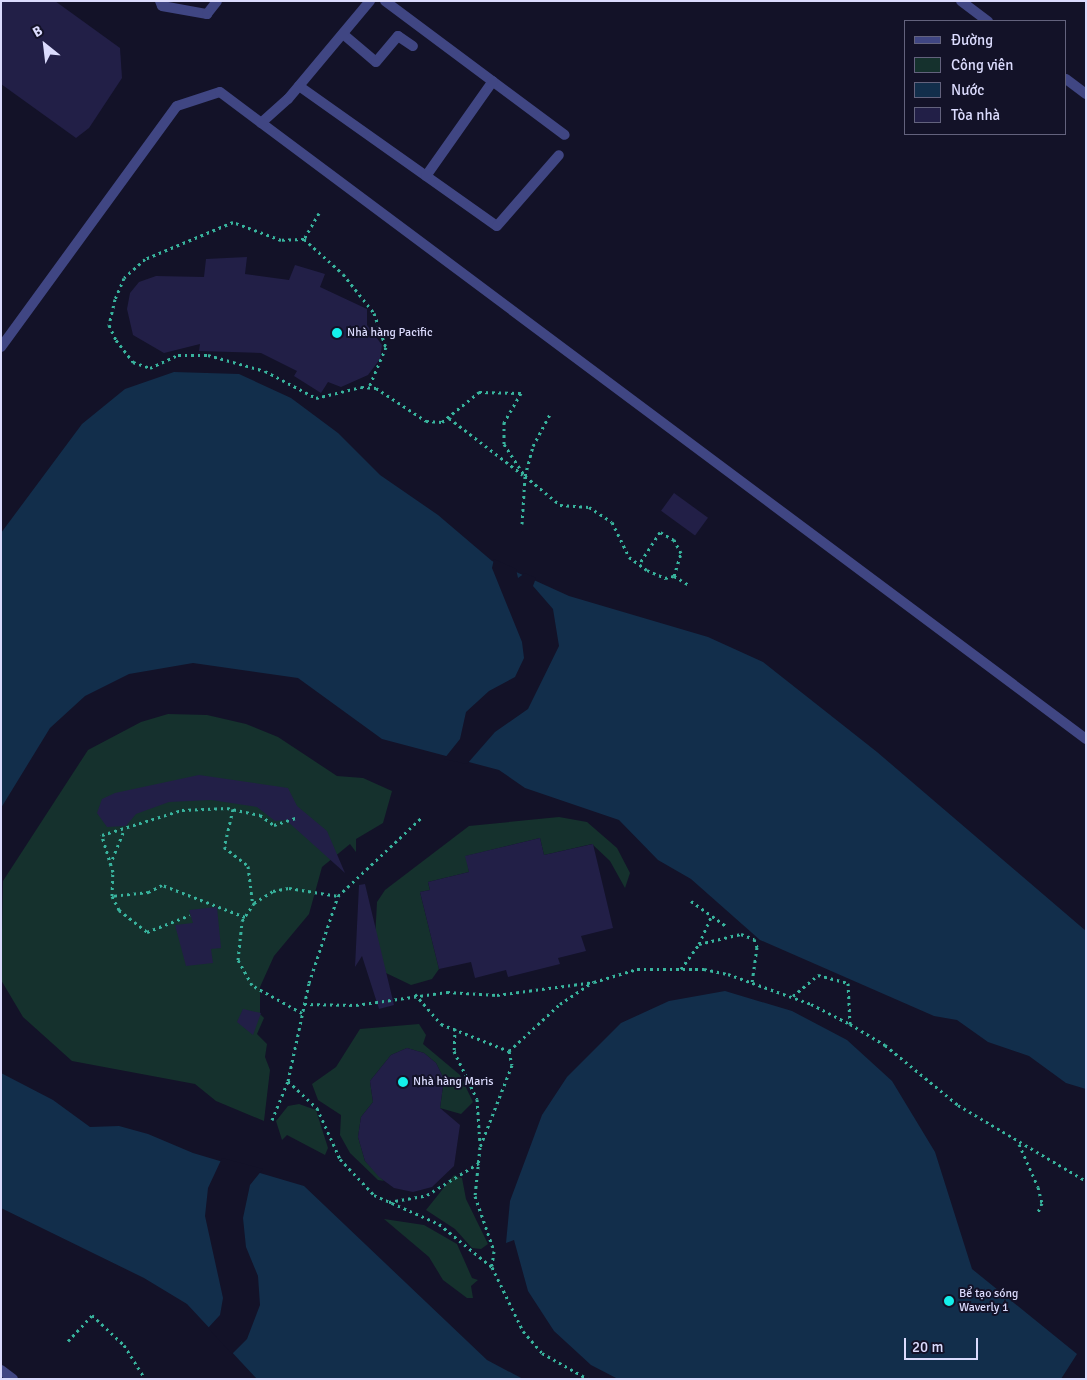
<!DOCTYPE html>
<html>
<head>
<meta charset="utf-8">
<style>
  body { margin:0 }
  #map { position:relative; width:1087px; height:1380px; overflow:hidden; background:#131228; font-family:Signika,sans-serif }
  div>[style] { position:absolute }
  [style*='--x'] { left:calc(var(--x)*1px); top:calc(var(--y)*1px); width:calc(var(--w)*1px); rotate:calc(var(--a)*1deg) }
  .green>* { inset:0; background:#15312d }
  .water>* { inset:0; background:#122e4b }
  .pier>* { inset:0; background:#131228 }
  .building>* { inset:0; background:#221f47; transform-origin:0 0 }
  .path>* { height:3px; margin-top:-1.5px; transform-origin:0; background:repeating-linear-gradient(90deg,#38b39d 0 2.5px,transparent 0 6.5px) }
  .minor>* { height:10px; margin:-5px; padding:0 5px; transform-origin:5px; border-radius:5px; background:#404683 }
  .tertiary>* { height:10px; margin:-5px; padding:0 5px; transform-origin:5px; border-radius:5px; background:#404683 }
  .dots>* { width:14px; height:14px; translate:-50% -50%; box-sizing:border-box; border:2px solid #131228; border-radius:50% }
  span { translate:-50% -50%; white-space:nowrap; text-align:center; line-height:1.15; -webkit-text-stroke:4px #131228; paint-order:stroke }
  .poi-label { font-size:12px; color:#dbdbfd }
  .left { translate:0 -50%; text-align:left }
  .frame { position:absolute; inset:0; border:2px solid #dbdbfd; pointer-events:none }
  .legend { position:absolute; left:904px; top:20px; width:162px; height:115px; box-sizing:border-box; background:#131228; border:1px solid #63627d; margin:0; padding:6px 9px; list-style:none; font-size:15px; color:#dbdbfd }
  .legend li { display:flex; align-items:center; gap:10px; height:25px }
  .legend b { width:25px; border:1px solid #63627d }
  .north { position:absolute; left:20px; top:20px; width:50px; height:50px; -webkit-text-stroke:4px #131228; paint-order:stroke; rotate:331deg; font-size:14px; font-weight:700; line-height:20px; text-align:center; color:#dbdbfd }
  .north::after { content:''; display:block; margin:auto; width:18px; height:22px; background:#dbdbfd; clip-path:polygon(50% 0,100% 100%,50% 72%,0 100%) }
  .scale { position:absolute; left:904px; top:1338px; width:74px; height:22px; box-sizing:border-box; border:2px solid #dbdbfd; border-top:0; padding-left:6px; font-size:15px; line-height:18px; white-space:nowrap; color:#dbdbfd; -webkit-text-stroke:4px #131228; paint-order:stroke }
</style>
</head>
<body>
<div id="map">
  <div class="green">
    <div style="clip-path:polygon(168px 714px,207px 715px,246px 724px,278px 737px,337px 776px,363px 778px,392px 791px,383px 823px,356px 839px,356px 852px,350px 844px,322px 867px,309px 914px,274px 956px,260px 987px,260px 1014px,264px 1018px,257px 1034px,267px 1044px,265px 1057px,270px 1070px,264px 1121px,216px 1101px,195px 1084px,72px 1061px,23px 1017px,1px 980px,3px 881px,88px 750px,141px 722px)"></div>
    <div style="clip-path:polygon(559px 817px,587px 822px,617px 848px,630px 873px,625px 888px,610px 861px,592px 844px,544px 855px,540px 838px,466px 856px,469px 872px,428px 882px,430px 890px,420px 892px,439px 969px,432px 979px,411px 985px,386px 973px,375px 939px,377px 902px,385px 890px,469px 826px)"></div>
    <div style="clip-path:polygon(419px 1024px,426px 1035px,423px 1044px,460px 1075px,473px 1102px,461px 1114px,440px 1108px,444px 1079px,436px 1063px,424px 1053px,407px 1048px,391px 1055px,370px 1081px,373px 1102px,361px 1117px,358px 1137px,365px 1161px,384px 1181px,378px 1180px,350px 1153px,340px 1135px,341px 1115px,318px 1100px,312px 1084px,336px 1067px,360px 1029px)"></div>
    <div style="clip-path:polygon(299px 1104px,316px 1110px,328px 1148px,325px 1155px,287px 1135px,282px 1140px,276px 1121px,288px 1106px)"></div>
    <div style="clip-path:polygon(454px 1175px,462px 1178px,466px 1199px,488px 1244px,481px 1249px,472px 1248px,455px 1229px,426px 1210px)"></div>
    <div style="clip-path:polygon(384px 1219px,424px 1225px,457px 1244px,472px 1278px,478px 1280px,471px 1286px,473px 1298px,467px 1298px,443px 1280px,429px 1257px)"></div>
  </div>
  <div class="water">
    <div style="clip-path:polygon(174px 372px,239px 374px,291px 398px,338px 433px,380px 475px,438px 515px,492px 561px,569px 596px,708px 637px,763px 662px,877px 752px,1086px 931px,1086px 1089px,1066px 1083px,1029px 1056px,988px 1042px,957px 1020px,934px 1016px,760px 940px,691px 879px,658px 860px,619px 820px,525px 788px,499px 770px,382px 739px,298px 678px,193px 663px,129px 674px,85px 696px,50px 728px,1px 808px,1px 533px,82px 424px,125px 389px)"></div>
    <div style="clip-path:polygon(725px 991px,792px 1011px,847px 1040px,892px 1081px,935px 1152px,972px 1269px,1077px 1354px,1061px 1379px,618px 1379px,591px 1365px,554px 1331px,528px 1291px,514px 1240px,506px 1243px,510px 1201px,542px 1115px,567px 1077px,621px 1023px,669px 1001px)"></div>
    <div style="clip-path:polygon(1px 1073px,53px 1100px,90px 1127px,119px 1126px,148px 1134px,193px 1153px,304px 1186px,487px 1360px,523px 1379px,257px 1379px,187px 1304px,144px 1278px,1px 1208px)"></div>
  </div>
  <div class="pier">
    <div style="clip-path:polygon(494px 559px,516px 569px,518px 578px,525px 573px,536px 578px,533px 586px,553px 609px,559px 646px,528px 709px,495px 732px,467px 764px,444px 759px,460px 739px,466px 712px,489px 691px,515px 677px,524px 658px,522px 642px,492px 568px)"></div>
    <div style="clip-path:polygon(222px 1158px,263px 1169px,250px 1185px,243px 1218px,246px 1247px,258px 1276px,260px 1305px,247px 1339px,232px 1354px,208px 1328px,220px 1315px,223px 1298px,205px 1216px,208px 1188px)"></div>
  </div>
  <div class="building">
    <div style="clip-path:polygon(1px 1px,55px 1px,120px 48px,122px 78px,89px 128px,76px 138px,1px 84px)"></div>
    <div style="clip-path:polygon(247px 257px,245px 274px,289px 280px,295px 265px,325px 274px,320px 287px,367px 309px,367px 325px,382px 345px,380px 359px,368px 375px,341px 387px,328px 382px,321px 393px,294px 376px,297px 371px,261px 353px,199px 351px,200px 344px,164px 353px,133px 335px,127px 309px,130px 293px,139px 282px,156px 276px,204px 277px,206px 259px)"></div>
    <div style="left:674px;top:493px;width:42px;height:22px;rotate:36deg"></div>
    <div style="clip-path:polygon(199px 775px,288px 788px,297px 806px,327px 831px,345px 873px,286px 820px,275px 821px,257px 807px,211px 800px,169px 802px,136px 814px,126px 826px,107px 827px,97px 813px,102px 799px,115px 793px)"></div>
    <div style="clip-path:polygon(540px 838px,544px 855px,593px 844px,613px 928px,581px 936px,586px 951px,558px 958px,560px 964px,508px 977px,506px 970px,475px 978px,471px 962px,439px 969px,420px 892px,430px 890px,428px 882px,469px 872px,465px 856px)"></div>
    <div style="clip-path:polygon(365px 884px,394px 1005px,379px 1009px,362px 956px,355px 967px,359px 885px)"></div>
    <div style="clip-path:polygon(217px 907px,221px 948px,211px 949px,213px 963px,186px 966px,175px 925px,193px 923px,189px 910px)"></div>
    <div style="clip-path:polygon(243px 1009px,261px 1013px,253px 1035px,237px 1022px)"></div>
    <div style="clip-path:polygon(407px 1048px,424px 1053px,436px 1063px,444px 1079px,440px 1108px,460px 1125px,454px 1166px,432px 1187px,413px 1192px,394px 1188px,379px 1177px,365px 1161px,358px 1137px,361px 1117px,373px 1102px,370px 1081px,391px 1055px)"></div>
  </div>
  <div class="path">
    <div style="--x:319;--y:213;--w:30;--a:120"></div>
    <div style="--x:304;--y:239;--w:23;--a:178"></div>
    <div style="--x:281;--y:240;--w:51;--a:-159.4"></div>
    <div style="--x:233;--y:222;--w:95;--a:157.2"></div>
    <div style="--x:145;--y:259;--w:28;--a:138"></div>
    <div style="--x:124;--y:278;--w:23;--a:113"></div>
    <div style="--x:115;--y:299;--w:27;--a:103"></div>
    <div style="--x:109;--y:325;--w:17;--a:65"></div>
    <div style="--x:116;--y:340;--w:28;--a:52"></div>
    <div style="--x:133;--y:362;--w:18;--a:19"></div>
    <div style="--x:150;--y:368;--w:31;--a:-25"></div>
    <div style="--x:178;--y:355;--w:30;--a:0"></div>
    <div style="--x:208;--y:355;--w:59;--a:15.7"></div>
    <div style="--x:265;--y:371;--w:58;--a:27.9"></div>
    <div style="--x:316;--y:398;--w:46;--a:-13.7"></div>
    <div style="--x:361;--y:387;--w:15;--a:4"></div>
    <div style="--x:376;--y:388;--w:60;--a:33.4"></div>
    <div style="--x:426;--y:421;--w:16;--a:4"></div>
    <div style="--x:442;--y:422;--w:48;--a:-39"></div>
    <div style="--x:479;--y:392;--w:42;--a:1.4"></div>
    <div style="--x:521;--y:393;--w:34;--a:120"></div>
    <div style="--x:504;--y:422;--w:22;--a:90"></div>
    <div style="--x:504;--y:444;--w:38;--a:57"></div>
    <div style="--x:525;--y:476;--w:45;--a:39.6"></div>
    <div style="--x:560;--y:505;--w:29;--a:4"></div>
    <div style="--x:589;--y:507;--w:27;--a:33"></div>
    <div style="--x:612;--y:522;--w:39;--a:64"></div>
    <div style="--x:629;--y:557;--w:22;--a:36"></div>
    <div style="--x:647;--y:570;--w:20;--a:24"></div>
    <div style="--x:665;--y:578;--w:9;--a:-13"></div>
    <div style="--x:674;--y:576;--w:24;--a:-73"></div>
    <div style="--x:681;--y:553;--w:15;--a:-118"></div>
    <div style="--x:674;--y:540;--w:16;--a:-150"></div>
    <div style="--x:660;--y:532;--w:38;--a:123"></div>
    <div style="--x:304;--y:239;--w:52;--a:41.9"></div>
    <div style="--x:343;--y:274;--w:50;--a:51.5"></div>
    <div style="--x:374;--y:313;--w:36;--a:71"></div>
    <div style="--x:386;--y:347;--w:43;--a:113"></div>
    <div style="--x:449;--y:418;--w:93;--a:37.6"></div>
    <div style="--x:522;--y:524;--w:48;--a:-86.4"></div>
    <div style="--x:525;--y:476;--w:31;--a:-75"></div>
    <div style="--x:533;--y:446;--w:36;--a:-62"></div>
    <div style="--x:674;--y:576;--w:17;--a:31"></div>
    <div style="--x:233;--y:809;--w:39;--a:103"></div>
    <div style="--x:224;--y:847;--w:31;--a:38"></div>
    <div style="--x:248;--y:866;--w:39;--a:83"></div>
    <div style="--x:110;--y:865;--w:35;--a:-68"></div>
    <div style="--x:112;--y:896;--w:16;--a:63"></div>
    <div style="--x:119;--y:910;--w:36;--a:38"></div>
    <div style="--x:147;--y:932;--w:46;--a:-21.6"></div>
    <div style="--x:691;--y:901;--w:43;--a:35.5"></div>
    <div style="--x:245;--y:917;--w:89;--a:-158.9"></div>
    <div style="--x:162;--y:885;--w:15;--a:152"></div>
    <div style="--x:149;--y:892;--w:37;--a:174"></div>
    <div style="--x:112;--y:896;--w:24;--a:-88"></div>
    <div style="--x:113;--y:872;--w:39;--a:-107"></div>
    <div style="--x:102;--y:835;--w:84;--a:-17.4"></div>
    <div style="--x:182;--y:810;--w:45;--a:-2.5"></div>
    <div style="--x:227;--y:808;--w:34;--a:12"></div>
    <div style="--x:260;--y:815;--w:17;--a:36"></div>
    <div style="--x:274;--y:825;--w:25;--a:-18"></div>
    <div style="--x:699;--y:944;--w:30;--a:-66"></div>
    <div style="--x:681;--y:969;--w:31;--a:-54"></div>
    <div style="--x:699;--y:944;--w:43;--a:-13.4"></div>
    <div style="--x:741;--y:934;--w:14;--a:21"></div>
    <div style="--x:754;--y:939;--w:9;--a:69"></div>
    <div style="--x:757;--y:947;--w:35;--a:98"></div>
    <div style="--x:415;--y:994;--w:40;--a:49"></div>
    <div style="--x:441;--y:1024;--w:73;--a:21.7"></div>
    <div style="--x:509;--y:1051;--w:14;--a:78"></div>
    <div style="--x:512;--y:1065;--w:88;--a:111.3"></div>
    <div style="--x:480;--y:1147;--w:49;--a:95.8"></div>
    <div style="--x:475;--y:1196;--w:58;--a:70.9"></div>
    <div style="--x:494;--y:1251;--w:15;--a:98"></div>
    <div style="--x:793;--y:996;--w:33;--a:-40"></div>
    <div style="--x:818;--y:975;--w:31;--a:15"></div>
    <div style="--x:848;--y:983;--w:41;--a:87.2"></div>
    <div style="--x:304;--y:1004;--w:52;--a:1.1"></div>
    <div style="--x:356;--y:1005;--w:92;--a:-8.1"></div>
    <div style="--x:447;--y:992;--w:50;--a:3.4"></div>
    <div style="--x:497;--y:995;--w:98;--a:-7.6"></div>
    <div style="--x:594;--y:982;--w:45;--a:-16.8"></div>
    <div style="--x:637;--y:969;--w:67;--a:0"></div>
    <div style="--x:704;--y:969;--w:25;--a:12"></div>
    <div style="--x:728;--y:974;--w:88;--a:19.9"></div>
    <div style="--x:811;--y:1004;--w:44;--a:27.1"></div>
    <div style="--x:850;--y:1024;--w:41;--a:31"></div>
    <div style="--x:885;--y:1045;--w:94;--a:39.4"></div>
    <div style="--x:958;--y:1105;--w:149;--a:30.7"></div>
    <div style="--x:302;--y:1013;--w:57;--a:-150.8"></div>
    <div style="--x:252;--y:985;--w:29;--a:-119"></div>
    <div style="--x:238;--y:960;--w:39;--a:-84"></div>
    <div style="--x:242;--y:921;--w:22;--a:-56"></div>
    <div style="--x:254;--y:903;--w:22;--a:-32"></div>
    <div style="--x:273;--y:891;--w:16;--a:-11"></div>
    <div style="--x:289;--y:888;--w:50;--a:9.3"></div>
    <div style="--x:455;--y:1028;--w:23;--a:92"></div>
    <div style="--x:454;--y:1051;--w:53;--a:64.4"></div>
    <div style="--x:477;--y:1099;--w:45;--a:86.2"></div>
    <div style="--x:509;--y:1051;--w:69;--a:-42.7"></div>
    <div style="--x:560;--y:1004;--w:40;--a:-34"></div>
    <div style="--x:288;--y:1081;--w:40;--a:43"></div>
    <div style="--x:317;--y:1108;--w:56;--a:65.7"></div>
    <div style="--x:340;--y:1159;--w:50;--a:46.6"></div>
    <div style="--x:374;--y:1195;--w:71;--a:24"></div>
    <div style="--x:439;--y:1224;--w:68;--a:39.1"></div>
    <div style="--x:492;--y:1267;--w:71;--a:64.2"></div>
    <div style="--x:523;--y:1331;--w:29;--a:49"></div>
    <div style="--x:542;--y:1353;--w:53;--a:29.5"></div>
    <div style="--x:272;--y:1120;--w:42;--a:-67.7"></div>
    <div style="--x:288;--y:1081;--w:100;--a:-77.9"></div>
    <div style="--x:309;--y:983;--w:92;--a:-71.6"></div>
    <div style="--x:338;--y:896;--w:115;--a:-43.2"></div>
    <div style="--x:1019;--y:1144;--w:47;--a:66.2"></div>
    <div style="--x:1038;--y:1187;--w:16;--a:76"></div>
    <div style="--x:1042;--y:1203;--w:10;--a:114"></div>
    <div style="--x:389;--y:1202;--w:39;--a:-10"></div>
    <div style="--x:427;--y:1195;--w:61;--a:-31.6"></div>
    <div style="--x:68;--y:1341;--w:35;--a:-47"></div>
    <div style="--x:92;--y:1315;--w:44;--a:43.2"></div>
    <div style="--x:124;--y:1345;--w:40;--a:58"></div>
  </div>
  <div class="minor">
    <div style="--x:160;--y:1;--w:5;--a:68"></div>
    <div style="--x:162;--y:6;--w:46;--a:10.1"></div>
    <div style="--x:207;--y:14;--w:16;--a:-52"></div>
    <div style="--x:385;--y:1;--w:224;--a:36.7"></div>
    <div style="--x:961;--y:1;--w:34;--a:37"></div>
    <div style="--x:343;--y:34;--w:43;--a:40.3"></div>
    <div style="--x:376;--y:62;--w:34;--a:-50"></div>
    <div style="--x:398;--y:36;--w:18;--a:34"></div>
    <div style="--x:1066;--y:79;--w:25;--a:37"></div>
    <div style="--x:299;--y:86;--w:242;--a:35.3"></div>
    <div style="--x:497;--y:226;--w:94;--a:-48.9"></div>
    <div style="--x:261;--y:123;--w:36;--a:-42"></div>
    <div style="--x:288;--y:99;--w:128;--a:-50.1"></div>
    <div style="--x:426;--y:176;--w:116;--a:-54.8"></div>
    <div style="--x:1;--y:347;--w:298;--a:-53.9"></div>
    <div style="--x:177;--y:106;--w:45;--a:-18"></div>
    <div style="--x:220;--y:92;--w:1081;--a:36.76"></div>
  </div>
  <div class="tertiary">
    <div style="--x:1;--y:1370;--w:15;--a:37"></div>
  </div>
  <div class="dots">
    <div style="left:337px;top:333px;background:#14f0eb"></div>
    <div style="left:403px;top:1082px;background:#14f0eb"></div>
    <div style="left:949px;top:1301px;background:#14f0eb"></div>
  </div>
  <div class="poi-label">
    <span class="left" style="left:347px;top:333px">Nhà hàng Pacific</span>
    <span class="left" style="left:413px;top:1082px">Nhà hàng Maris</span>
    <span class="left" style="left:959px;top:1301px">Bể tạo sóng<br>Waverly 1</span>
  </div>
  <div class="frame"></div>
  <ul class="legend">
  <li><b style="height:6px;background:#404683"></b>Đường</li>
  <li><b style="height:14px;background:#15312d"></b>Công viên</li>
  <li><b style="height:14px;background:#122e4b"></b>Nước</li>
  <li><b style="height:14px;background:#221f47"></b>Tòa nhà</li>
  </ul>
  <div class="north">B</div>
  <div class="scale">20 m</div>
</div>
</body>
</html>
